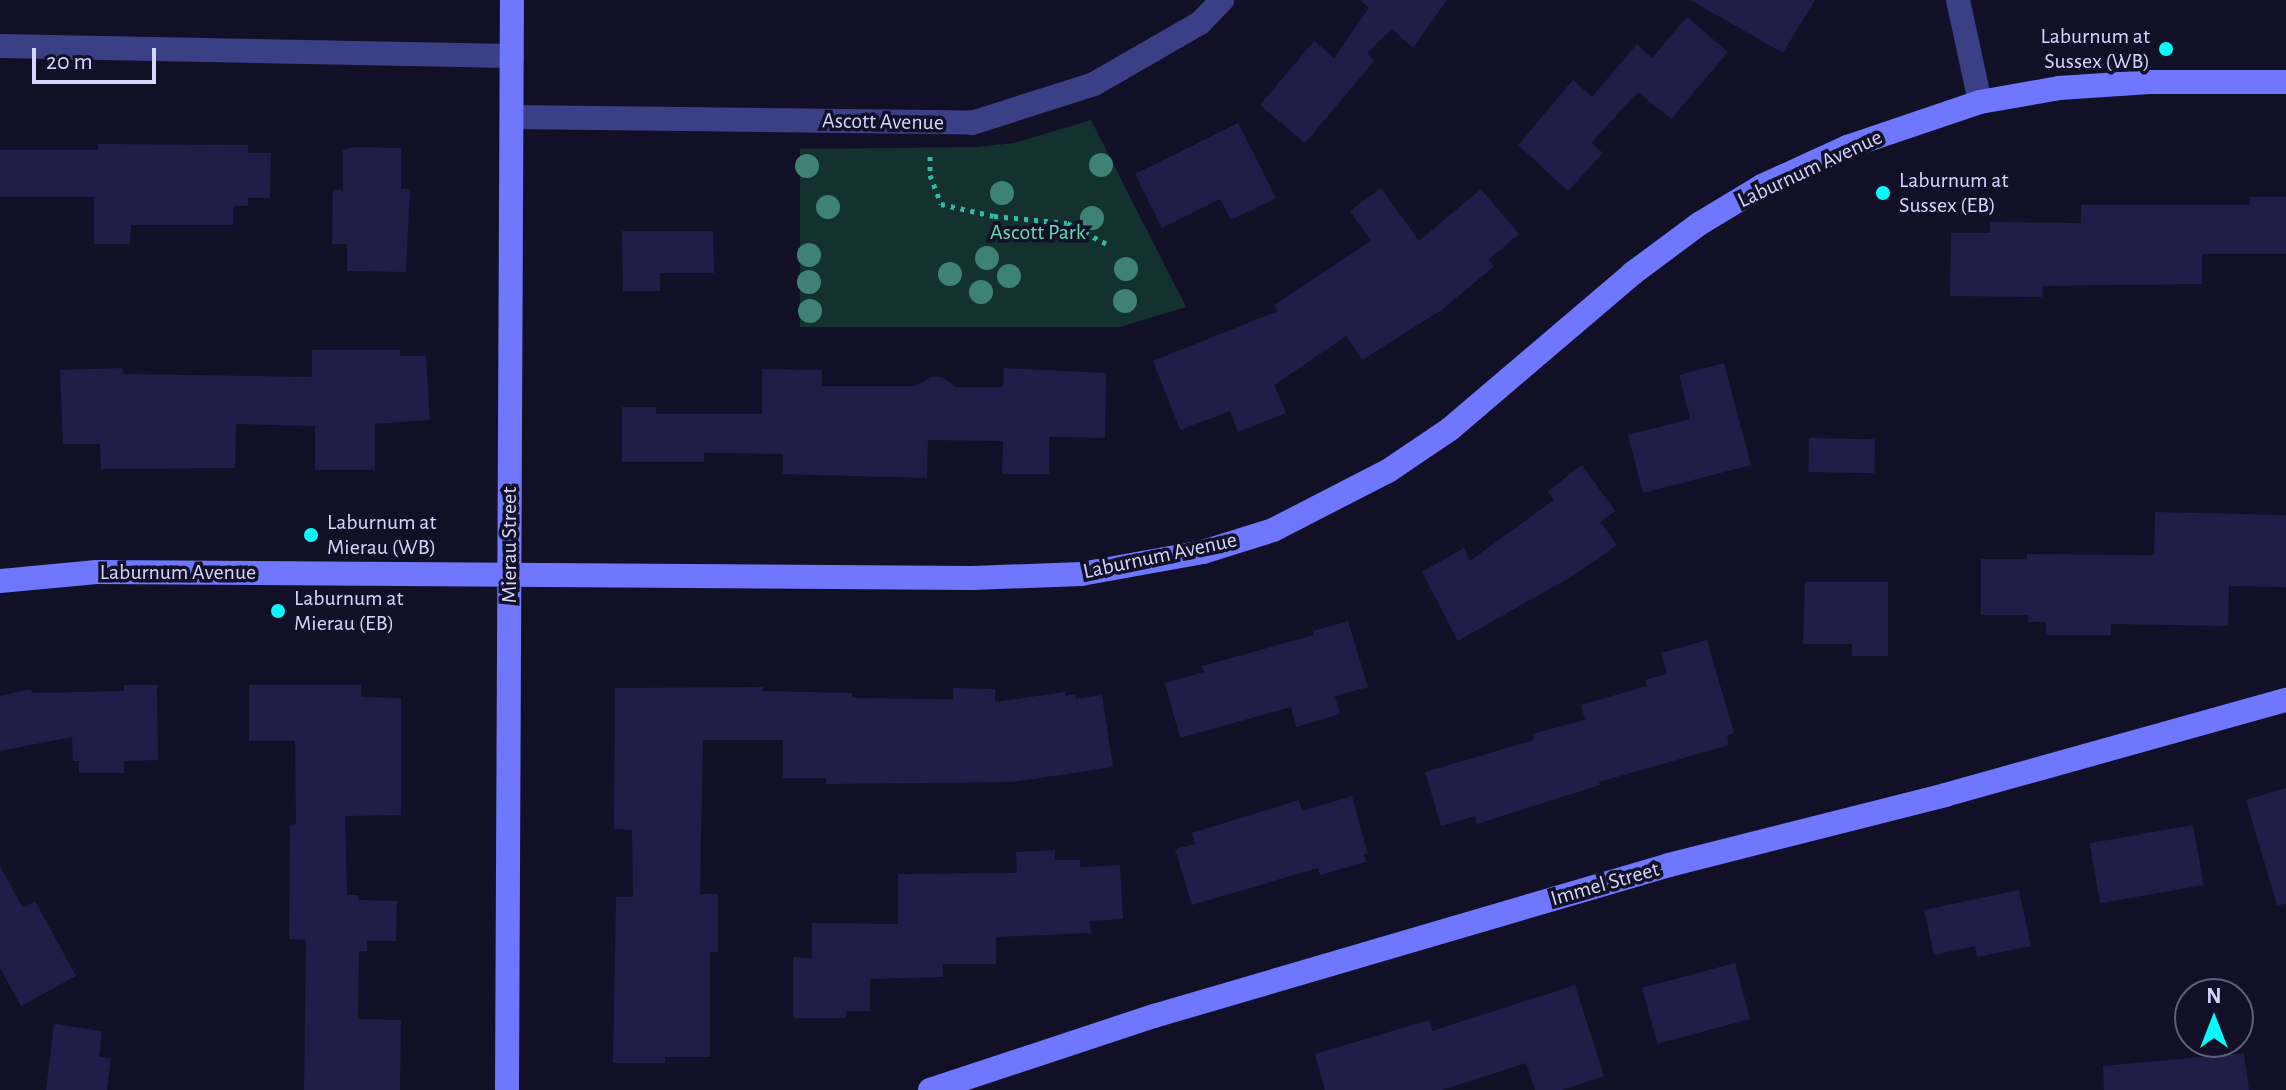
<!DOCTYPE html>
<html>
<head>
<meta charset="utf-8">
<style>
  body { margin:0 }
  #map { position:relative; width:2286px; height:1090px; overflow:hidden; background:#121027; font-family:"Alegreya Sans",sans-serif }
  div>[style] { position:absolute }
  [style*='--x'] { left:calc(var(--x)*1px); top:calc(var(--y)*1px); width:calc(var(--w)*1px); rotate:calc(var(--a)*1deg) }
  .green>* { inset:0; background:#13312e }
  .building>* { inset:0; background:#211c48; transform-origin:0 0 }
  .path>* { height:5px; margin-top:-2.5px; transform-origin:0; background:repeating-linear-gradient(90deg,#30b9a5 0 4px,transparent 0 10px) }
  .street>* { height:24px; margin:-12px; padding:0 12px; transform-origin:12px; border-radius:12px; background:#3b3f86 }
  .secondary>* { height:24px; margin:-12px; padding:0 12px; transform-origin:12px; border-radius:12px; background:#6e77fe }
  .trees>* { width:24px; height:24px; margin:-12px; border-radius:50%; background:#3d8275 }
  .dots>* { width:22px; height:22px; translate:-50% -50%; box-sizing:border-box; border:4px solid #121027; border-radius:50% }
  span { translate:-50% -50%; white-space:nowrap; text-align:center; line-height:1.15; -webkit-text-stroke:7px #121027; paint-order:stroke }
  .poi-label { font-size:22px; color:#d7d6ff }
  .right { translate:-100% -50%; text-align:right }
  .left { translate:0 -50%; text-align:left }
  .street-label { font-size:22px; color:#d7d6ff }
  .park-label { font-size:22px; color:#61e0b5 }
  .north { position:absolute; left:2174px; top:978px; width:80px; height:80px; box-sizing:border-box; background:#121027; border:2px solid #615f7d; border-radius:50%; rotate:0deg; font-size:22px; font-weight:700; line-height:32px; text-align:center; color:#d7d6ff }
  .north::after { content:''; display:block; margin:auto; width:28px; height:36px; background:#03fbfe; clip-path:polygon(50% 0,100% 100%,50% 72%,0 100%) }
  .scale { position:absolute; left:32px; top:48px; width:124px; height:36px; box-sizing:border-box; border:4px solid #d7d6ff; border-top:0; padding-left:10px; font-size:24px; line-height:28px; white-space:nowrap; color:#d7d6ff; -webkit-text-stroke:6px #121027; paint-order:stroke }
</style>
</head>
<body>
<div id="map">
  <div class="green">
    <div style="clip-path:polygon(1091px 120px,1186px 307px,1120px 327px,800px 327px,800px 149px,977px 147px,1014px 143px)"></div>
  </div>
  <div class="building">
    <div style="clip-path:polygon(1360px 0,1447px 0,1413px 48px,1392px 29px,1367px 53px,1374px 61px,1305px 143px,1260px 105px,1314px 41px,1334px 58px,1369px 8px)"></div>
    <div style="clip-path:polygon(1690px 0,1815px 0,1783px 53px)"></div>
    <div style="clip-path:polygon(1687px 17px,1728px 52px,1671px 119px,1638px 92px,1591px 143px,1603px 153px,1568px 191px,1518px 145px,1573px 80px,1592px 97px,1637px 44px,1652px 58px)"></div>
    <div style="clip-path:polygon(1238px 123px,1276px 198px,1231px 220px,1220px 199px,1162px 228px,1135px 174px)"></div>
    <div style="clip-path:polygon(98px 144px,248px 145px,248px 153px,271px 153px,270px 198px,248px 198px,248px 206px,233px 206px,233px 225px,131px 225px,130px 244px,94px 244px,94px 197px,0 197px,0 150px,98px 150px)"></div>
    <div style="clip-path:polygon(353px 147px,401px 148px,401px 189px,410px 189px,406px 272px,347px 271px,347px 244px,332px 244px,333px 190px,343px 190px,343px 150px)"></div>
    <div style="clip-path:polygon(1381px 188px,1419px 241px,1481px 189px,1519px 234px,1488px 260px,1494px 266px,1443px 309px,1362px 360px,1346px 336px,1274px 385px,1286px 413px,1238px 432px,1230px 411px,1180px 430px,1153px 361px,1278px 311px,1274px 305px,1371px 241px,1350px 211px)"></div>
    <div style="clip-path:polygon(2250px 197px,2286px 197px,2286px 254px,2202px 254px,2202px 284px,2043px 286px,2042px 297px,1950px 296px,1951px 233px,1990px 233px,1990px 222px,2081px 223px,2081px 205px,2250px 205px)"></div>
    <div style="clip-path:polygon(622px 231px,713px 231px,714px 273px,660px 273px,660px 291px,623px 291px)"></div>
    <div style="clip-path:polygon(312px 350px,400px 350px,400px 356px,426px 356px,430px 420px,375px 424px,375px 470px,315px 470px,315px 426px,236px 424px,235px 468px,101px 469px,100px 444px,63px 444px,60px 370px,122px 368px,123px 374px,312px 377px)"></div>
    <div style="clip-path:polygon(1724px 363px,1751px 465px,1643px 493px,1628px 435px,1690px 419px,1679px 375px)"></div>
    <div style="clip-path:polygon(1004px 368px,1106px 373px,1105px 438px,1049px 437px,1049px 474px,1002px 474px,1003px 441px,928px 440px,927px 478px,783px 474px,783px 454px,704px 453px,704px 462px,622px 462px,622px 407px,656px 407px,656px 414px,762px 414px,762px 369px,822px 370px,822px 386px,915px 386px,931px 377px,942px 377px,955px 387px,1003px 387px)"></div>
    <div style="left:1809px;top:438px;width:66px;height:34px;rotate:1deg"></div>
    <div style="clip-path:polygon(1582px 465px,1615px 511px,1600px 522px,1617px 545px,1574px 575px,1458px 641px,1422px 572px,1464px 548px,1470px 561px,1554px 500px,1548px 491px)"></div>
    <div style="clip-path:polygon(2155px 512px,2286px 515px,2286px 587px,2229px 586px,2228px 626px,2111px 624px,2111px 635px,2046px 635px,2046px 622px,2028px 622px,2028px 615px,1981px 615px,1981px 559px,2027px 559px,2027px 554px,2154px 555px)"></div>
    <div style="clip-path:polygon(1805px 582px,1888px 582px,1888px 656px,1852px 656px,1852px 644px,1803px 644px)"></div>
    <div style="clip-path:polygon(1348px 621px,1368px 687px,1335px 696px,1340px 714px,1296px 727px,1291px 707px,1180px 738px,1165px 683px,1204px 672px,1202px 666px,1314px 635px,1313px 631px)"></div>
    <div style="clip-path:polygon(1707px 640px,1734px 733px,1727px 735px,1729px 745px,1599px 782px,1600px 785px,1477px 824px,1475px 816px,1441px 826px,1425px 772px,1534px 740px,1532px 734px,1585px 720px,1581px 705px,1647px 686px,1645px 680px,1667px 674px,1661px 653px)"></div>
    <div style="clip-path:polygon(124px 685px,157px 685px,158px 760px,124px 761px,124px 773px,79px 773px,79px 761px,73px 761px,72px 737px,0 751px,0 696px,31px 689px,32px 693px,124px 691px)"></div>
    <div style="clip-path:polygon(249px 685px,361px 685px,361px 697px,401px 698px,401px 815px,345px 816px,347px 895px,358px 895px,358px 900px,397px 901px,396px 941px,367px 941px,367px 951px,359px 951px,358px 1019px,401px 1020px,400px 1090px,304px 1090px,306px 940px,289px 939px,290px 825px,296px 824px,295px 741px,249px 741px)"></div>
    <div style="clip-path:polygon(763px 687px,763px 691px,852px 693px,852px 698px,953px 699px,953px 688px,995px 689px,995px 702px,1065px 692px,1065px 696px,1075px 694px,1076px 699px,1102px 695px,1113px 767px,1012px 782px,826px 784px,826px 778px,783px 778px,783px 740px,703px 740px,700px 894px,718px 894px,718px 952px,710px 952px,710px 1057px,665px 1057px,665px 1063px,613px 1063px,616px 897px,633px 897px,632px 830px,614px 829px,615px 688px)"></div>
    <div style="clip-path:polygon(2286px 788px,2286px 904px,2277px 905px,2246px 800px)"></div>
    <div style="clip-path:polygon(1352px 796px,1368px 854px,1364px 854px,1366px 862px,1320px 875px,1318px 868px,1192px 905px,1175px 849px,1195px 844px,1192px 833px,1299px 800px,1302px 811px)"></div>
    <div style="left:2193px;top:825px;width:61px;height:105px;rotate:80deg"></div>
    <div style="clip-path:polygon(1055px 850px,1055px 860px,1080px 860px,1080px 867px,1120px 865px,1123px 919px,1090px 921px,1091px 933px,996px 937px,996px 964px,943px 964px,943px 977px,870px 979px,870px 1011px,846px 1011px,846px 1018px,793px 1018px,793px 957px,812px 958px,812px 923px,898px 924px,898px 874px,1017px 873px,1016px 852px)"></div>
    <div style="clip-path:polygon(0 866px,23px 908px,35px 901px,76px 976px,21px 1006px,0 968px)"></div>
    <div style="clip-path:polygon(2019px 890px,2031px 946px,1977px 957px,1975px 946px,1934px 955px,1924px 910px)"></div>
    <div style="left:1735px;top:963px;width:58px;height:96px;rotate:75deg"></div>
    <div style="clip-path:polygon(1575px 985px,1604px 1076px,1562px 1090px,1535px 1090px,1526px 1063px,1442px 1090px,1325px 1090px,1315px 1054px,1429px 1020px,1432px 1031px)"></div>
    <div style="clip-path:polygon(54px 1024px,102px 1031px,99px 1057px,111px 1058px,107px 1090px,46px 1090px)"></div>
    <div style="clip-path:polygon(2244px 1053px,2249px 1090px,2104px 1090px,2103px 1066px)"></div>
  </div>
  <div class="path">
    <div style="--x:930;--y:156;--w:19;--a:90"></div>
    <div style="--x:930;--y:175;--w:31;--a:69"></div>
    <div style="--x:941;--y:204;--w:54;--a:12.8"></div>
    <div style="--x:994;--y:216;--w:73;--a:5.5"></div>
    <div style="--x:1067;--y:223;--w:45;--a:27.7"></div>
  </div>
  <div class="street">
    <div style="--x:1958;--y:0;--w:104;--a:77.8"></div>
    <div style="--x:0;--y:46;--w:512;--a:1.12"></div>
    <div style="--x:512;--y:117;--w:460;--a:0.7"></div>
    <div style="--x:972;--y:123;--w:128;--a:-17.7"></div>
    <div style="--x:1094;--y:84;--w:122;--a:-29.9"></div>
    <div style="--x:1200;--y:23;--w:32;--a:-46"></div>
  </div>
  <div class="secondary">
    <div style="--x:0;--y:581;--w:97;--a:-5.3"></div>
    <div style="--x:97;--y:572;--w:875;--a:0.39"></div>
    <div style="--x:972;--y:578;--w:109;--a:-2.1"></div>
    <div style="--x:1081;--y:574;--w:124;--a:-10.2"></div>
    <div style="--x:1203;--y:552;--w:73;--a:-17.4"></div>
    <div style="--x:1273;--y:530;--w:129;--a:-27.2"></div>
    <div style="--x:1388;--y:471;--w:75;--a:-34.1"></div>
    <div style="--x:1450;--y:429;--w:240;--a:-40.4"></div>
    <div style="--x:1633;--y:273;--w:82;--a:-36.6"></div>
    <div style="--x:1699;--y:224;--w:74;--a:-31.1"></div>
    <div style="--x:1762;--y:186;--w:94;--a:-24.6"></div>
    <div style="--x:1847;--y:147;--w:140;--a:-18.7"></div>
    <div style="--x:1980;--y:102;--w:80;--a:-10"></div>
    <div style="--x:2059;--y:88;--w:91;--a:-3.8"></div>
    <div style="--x:2150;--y:82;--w:136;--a:0"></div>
    <div style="--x:507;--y:1090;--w:1090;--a:-89.74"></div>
    <div style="--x:930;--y:1090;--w:236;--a:-18.3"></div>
    <div style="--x:1154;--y:1016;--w:537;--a:-16.34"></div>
    <div style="--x:1669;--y:865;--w:285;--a:-14.2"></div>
    <div style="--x:1945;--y:795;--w:354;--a:-15.6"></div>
  </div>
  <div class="trees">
    <div style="left:1101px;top:165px"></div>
    <div style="left:807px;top:166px"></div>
    <div style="left:1002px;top:193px"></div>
    <div style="left:828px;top:207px"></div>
    <div style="left:1092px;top:218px"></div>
    <div style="left:809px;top:255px"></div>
    <div style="left:987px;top:258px"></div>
    <div style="left:1126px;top:269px"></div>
    <div style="left:950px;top:274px"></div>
    <div style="left:1009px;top:276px"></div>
    <div style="left:809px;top:282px"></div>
    <div style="left:981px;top:292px"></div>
    <div style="left:1125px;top:301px"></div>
    <div style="left:810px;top:311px"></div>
  </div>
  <div class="dots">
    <div style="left:2166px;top:49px;background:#03fbfe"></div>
    <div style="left:1883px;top:193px;background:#03fbfe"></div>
    <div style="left:311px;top:535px;background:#03fbfe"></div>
    <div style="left:278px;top:611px;background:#03fbfe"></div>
  </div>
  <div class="poi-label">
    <span class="right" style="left:2150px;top:49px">Laburnum at<br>Sussex (WB)</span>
    <span class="left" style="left:1899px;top:193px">Laburnum at<br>Sussex (EB)</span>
    <span class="left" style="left:327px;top:535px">Laburnum at<br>Mierau (WB)</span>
    <span class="left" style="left:294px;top:611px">Laburnum at<br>Mierau (EB)</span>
  </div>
  <div class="street-label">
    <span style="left:883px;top:122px;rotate:1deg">Ascott Avenue</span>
    <span style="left:1810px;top:169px;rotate:-25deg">Laburnum Avenue</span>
    <span style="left:510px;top:545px;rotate:-90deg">Mierau Street</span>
    <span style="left:1160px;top:556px;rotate:-12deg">Laburnum Avenue</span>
    <span style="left:178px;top:573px">Laburnum Avenue</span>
    <span style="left:1605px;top:884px;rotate:-16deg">Immel Street</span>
  </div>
  <div class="park-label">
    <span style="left:1038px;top:233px">Ascott Park</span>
  </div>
  <div class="north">N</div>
  <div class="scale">20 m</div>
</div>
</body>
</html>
